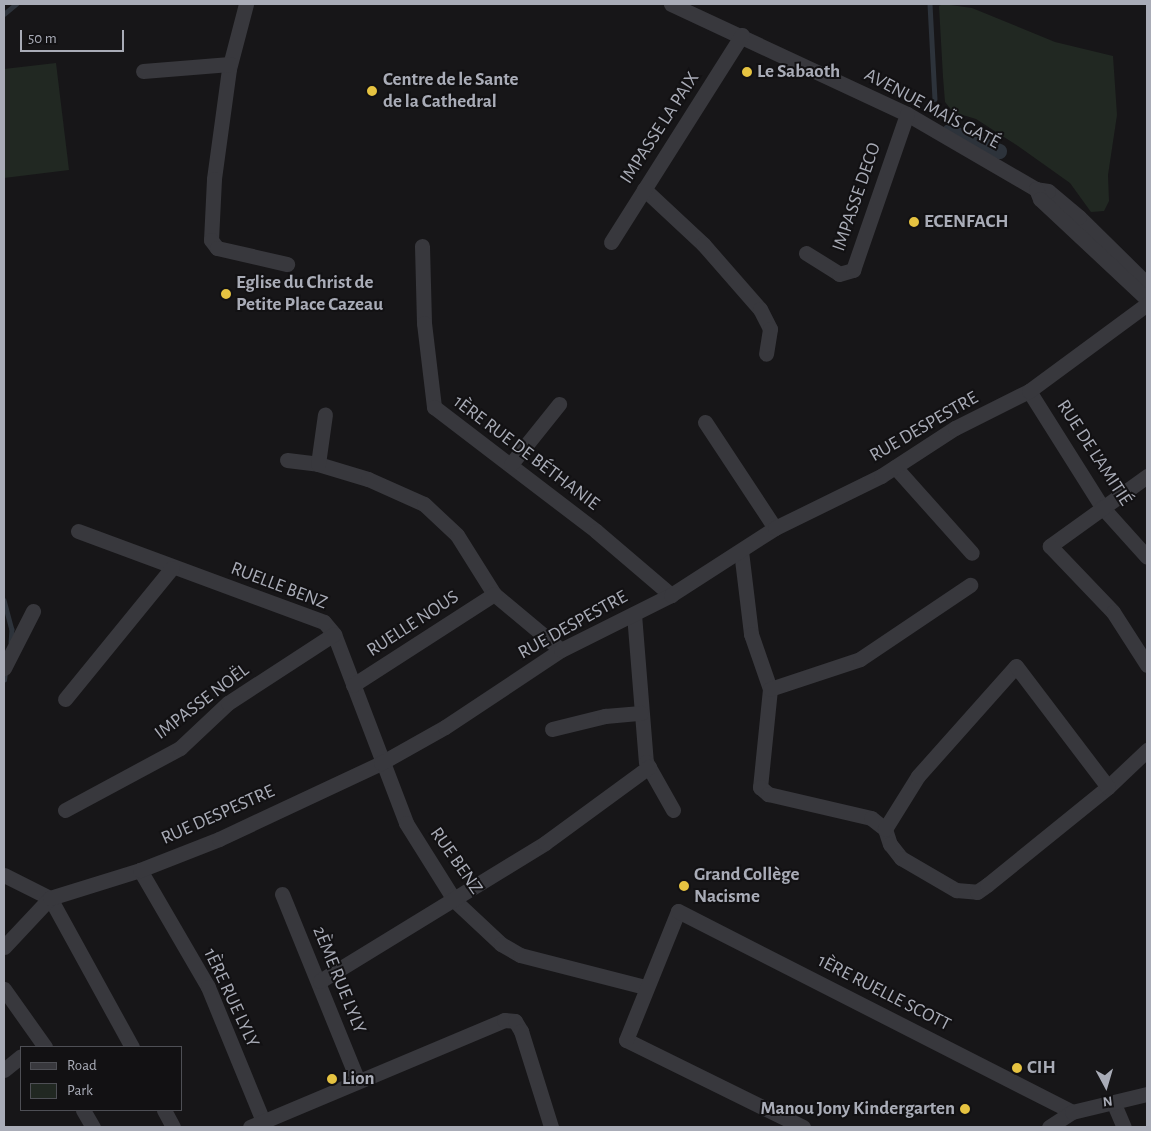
<!DOCTYPE html>
<html>
<head>
<meta charset="utf-8">
<style>
  body { margin:0 }
  #map { position:relative; width:1151px; height:1131px; overflow:hidden; background:#171618; font-family:"Alegreya Sans",sans-serif }
  div>[style] { position:absolute }
  [style*='--x'] { left:calc(var(--x)*1px); top:calc(var(--y)*1px); width:calc(var(--w)*1px); rotate:calc(var(--a)*1deg) }
  .green>* { inset:0; background:#212822 }
  .stream>* { height:4.5px; margin:-2.25px; padding:0 2.25px; transform-origin:2.25px; border-radius:2.25px; background:#2d333b }
  .canal>* { height:15px; margin:-7.5px; padding:0 7.5px; transform-origin:7.5px; border-radius:7.5px; background:#2d333b }
  .minor>* { height:15px; margin:-7.5px; padding:0 7.5px; transform-origin:7.5px; border-radius:7.5px; background:#38383d }
  .dots>* { width:14px; height:14px; translate:-50% -50%; box-sizing:border-box; border:2px solid #121113; border-radius:50% }
  span { translate:-50% -50%; white-space:nowrap; text-align:center; line-height:1.15; -webkit-text-stroke:4px #121113; paint-order:stroke }
  .poi-label { font-size:19px; color:#a9acb7; font-weight:700 }
  .left { translate:0 -50%; text-align:left }
  .right { translate:-100% -50%; text-align:right }
  .street-label { font-size:19px; color:#a9acb7 }
  .frame { position:absolute; inset:0; border:5px solid #a9acb7; pointer-events:none }
  .legend { position:absolute; left:20px; top:1046px; width:162px; height:65px; box-sizing:border-box; background:#121113; border:1px solid #4e4f55; margin:0; padding:6px 9px; list-style:none; font-size:15px; color:#a9acb7 }
  .legend li { display:flex; align-items:center; gap:10px; height:25px }
  .legend b { width:25px; border:1px solid #4e4f55 }
  .north { position:absolute; left:1081px; top:1061px; width:50px; height:50px; -webkit-text-stroke:4px #121113; paint-order:stroke; rotate:174deg; font-size:14px; font-weight:700; line-height:20px; text-align:center; color:#a9acb7 }
  .north::after { content:''; display:block; margin:auto; width:18px; height:22px; background:#a9acb7; clip-path:polygon(50% 0,100% 100%,50% 72%,0 100%) }
  .scale { position:absolute; left:20px; top:30px; width:104px; height:22px; box-sizing:border-box; border:2px solid #a9acb7; border-top:0; padding-left:6px; font-size:15px; line-height:18px; white-space:nowrap; color:#a9acb7; -webkit-text-stroke:4px #121113; paint-order:stroke }
</style>
</head>
<body>
<div id="map">
  <div class="green">
    <div style="clip-path:polygon(943px 4px,972px 8px,1055px 42px,1113px 56px,1117px 115px,1108px 175px,1109px 201px,1104px 211px,1091px 212px,1070px 183px,1018px 146px,976px 119px,953px 112px,945px 102px,943px 77px,939px 6px)"></div>
    <div style="clip-path:polygon(56px 63px,69px 170px,4px 178px,4px 69px)"></div>
  </div>
  <div class="stream">
    <div style="--x:930;--y:4;--w:95;--a:87"></div>
    <div style="--x:4;--y:14;--w:16;--a:-40"></div>
    <div style="--x:4;--y:600;--w:30;--a:75"></div>
    <div style="--x:12;--y:629;--w:13;--a:94"></div>
    <div style="--x:4;--y:680;--w:8;--a:-83"></div>
  </div>
  <div class="canal">
    <div style="--x:949;--y:131;--w:54;--a:21.8"></div>
  </div>
  <div class="minor">
    <div style="--x:246;--y:4;--w:67;--a:104.7"></div>
    <div style="--x:229;--y:69;--w:111;--a:97.8"></div>
    <div style="--x:214;--y:179;--w:61;--a:92.8"></div>
    <div style="--x:211;--y:240;--w:10;--a:53"></div>
    <div style="--x:217;--y:248;--w:72;--a:12.9"></div>
    <div style="--x:671;--y:4;--w:260;--a:25"></div>
    <div style="--x:907;--y:114;--w:149;--a:30.2"></div>
    <div style="--x:143;--y:71;--w:87;--a:-4.6"></div>
    <div style="--x:644;--y:189;--w:81;--a:43"></div>
    <div style="--x:703;--y:244;--w:86;--a:48.8"></div>
    <div style="--x:760;--y:309;--w:22;--a:63"></div>
    <div style="--x:770;--y:329;--w:25;--a:99"></div>
    <div style="--x:611;--y:242;--w:245;--a:-57.7"></div>
    <div style="--x:422;--y:246;--w:77;--a:88.5"></div>
    <div style="--x:424;--y:323;--w:85;--a:83.2"></div>
    <div style="--x:434;--y:407;--w:204;--a:37.4"></div>
    <div style="--x:596;--y:531;--w:99;--a:40.5"></div>
    <div style="--x:806;--y:253;--w:39;--a:32"></div>
    <div style="--x:839;--y:274;--w:15;--a:-16"></div>
    <div style="--x:853;--y:270;--w:165;--a:-70.9"></div>
    <div style="--x:1147;--y:284;--w:95;--a:-135.4"></div>
    <div style="--x:1079;--y:217;--w:40;--a:-140"></div>
    <div style="--x:1048;--y:191;--w:12;--a:-171"></div>
    <div style="--x:1036;--y:189;--w:11;--a:68"></div>
    <div style="--x:1040;--y:199;--w:146;--a:43.1"></div>
    <div style="--x:1029;--y:391;--w:137;--a:57.8"></div>
    <div style="--x:1102;--y:507;--w:67;--a:48"></div>
    <div style="--x:705;--y:422;--w:127;--a:56.6"></div>
    <div style="--x:287;--y:460;--w:31;--a:7"></div>
    <div style="--x:318;--y:464;--w:52;--a:16.7"></div>
    <div style="--x:368;--y:479;--w:61;--a:24.1"></div>
    <div style="--x:424;--y:504;--w:45;--a:43.2"></div>
    <div style="--x:457;--y:535;--w:70;--a:57.9"></div>
    <div style="--x:494;--y:594;--w:87;--a:39.9"></div>
    <div style="--x:318;--y:464;--w:50;--a:-82"></div>
    <div style="--x:511;--y:464;--w:77;--a:-51.3"></div>
    <div style="--x:895;--y:467;--w:115;--a:48.2"></div>
    <div style="--x:1147;--y:476;--w:120;--a:144.2"></div>
    <div style="--x:1050;--y:546;--w:91;--a:46.3"></div>
    <div style="--x:1113;--y:612;--w:63;--a:57.3"></div>
    <div style="--x:78;--y:531;--w:262;--a:20.3"></div>
    <div style="--x:324;--y:622;--w:16;--a:50"></div>
    <div style="--x:334;--y:634;--w:202;--a:69.1"></div>
    <div style="--x:406;--y:823;--w:92;--a:57.9"></div>
    <div style="--x:455;--y:901;--w:63;--a:43.1"></div>
    <div style="--x:501;--y:944;--w:22;--a:30"></div>
    <div style="--x:520;--y:955;--w:129;--a:14.4"></div>
    <div style="--x:741;--y:551;--w:84;--a:83.1"></div>
    <div style="--x:751;--y:634;--w:58;--a:70.9"></div>
    <div style="--x:770;--y:689;--w:99;--a:95.8"></div>
    <div style="--x:760;--y:787;--w:11;--a:41"></div>
    <div style="--x:768;--y:794;--w:106;--a:13.1"></div>
    <div style="--x:871;--y:818;--w:18;--a:38"></div>
    <div style="--x:885;--y:829;--w:16;--a:72"></div>
    <div style="--x:890;--y:844;--w:18;--a:52"></div>
    <div style="--x:901;--y:858;--w:64;--a:30.2"></div>
    <div style="--x:956;--y:890;--w:21;--a:5"></div>
    <div style="--x:977;--y:892;--w:12;--a:-35"></div>
    <div style="--x:987;--y:885;--w:156;--a:-39"></div>
    <div style="--x:1108;--y:787;--w:54;--a:-43.5"></div>
    <div style="--x:634;--y:614;--w:148;--a:85.4"></div>
    <div style="--x:646;--y:762;--w:55;--a:60.6"></div>
    <div style="--x:4;--y:668;--w:64;--a:-63"></div>
    <div style="--x:353;--y:685;--w:168;--a:-32.8"></div>
    <div style="--x:770;--y:689;--w:95;--a:-18.4"></div>
    <div style="--x:860;--y:659;--w:133;--a:-33.9"></div>
    <div style="--x:65;--y:699;--w:169;--a:-50.8"></div>
    <div style="--x:552;--y:729;--w:55;--a:-13.8"></div>
    <div style="--x:605;--y:716;--w:36;--a:-5"></div>
    <div style="--x:65;--y:810;--w:131;--a:-28.3"></div>
    <div style="--x:180;--y:748;--w:66;--a:-43.2"></div>
    <div style="--x:228;--y:703;--w:126;--a:-33.1"></div>
    <div style="--x:885;--y:829;--w:62;--a:-58.1"></div>
    <div style="--x:918;--y:776;--w:147;--a:-48.3"></div>
    <div style="--x:1016;--y:666;--w:152;--a:52.8"></div>
    <div style="--x:140;--y:870;--w:135;--a:59.8"></div>
    <div style="--x:208;--y:987;--w:145;--a:67.7"></div>
    <div style="--x:4;--y:875;--w:51;--a:26.6"></div>
    <div style="--x:50;--y:898;--w:170;--a:61.2"></div>
    <div style="--x:282;--y:894;--w:202;--a:67.9"></div>
    <div style="--x:4;--y:947;--w:67;--a:-46.8"></div>
    <div style="--x:50;--y:898;--w:94;--a:-17.3"></div>
    <div style="--x:140;--y:870;--w:85;--a:-21.4"></div>
    <div style="--x:219;--y:839;--w:179;--a:-25.1"></div>
    <div style="--x:381;--y:763;--w:73;--a:-29.4"></div>
    <div style="--x:445;--y:727;--w:139;--a:-33.6"></div>
    <div style="--x:561;--y:650;--w:123;--a:-26.6"></div>
    <div style="--x:671;--y:595;--w:124;--a:-32.8"></div>
    <div style="--x:775;--y:528;--w:118;--a:-26.1"></div>
    <div style="--x:881;--y:476;--w:88;--a:-33"></div>
    <div style="--x:955;--y:428;--w:83;--a:-26.6"></div>
    <div style="--x:1029;--y:391;--w:147;--a:-36.4"></div>
    <div style="--x:320;--y:981;--w:264;--a:-31.5"></div>
    <div style="--x:545;--y:843;--w:129;--a:-36.2"></div>
    <div style="--x:4;--y:989;--w:71;--a:54.7"></div>
    <div style="--x:4;--y:1070;--w:22;--a:-39"></div>
    <div style="--x:1114;--y:1104;--w:25;--a:67"></div>
    <div style="--x:83;--y:1110;--w:20;--a:60"></div>
    <div style="--x:164;--y:1110;--w:19;--a:62"></div>
    <div style="--x:250;--y:1127;--w:276;--a:-22.8"></div>
    <div style="--x:504;--y:1020;--w:11;--a:5"></div>
    <div style="--x:515;--y:1021;--w:12;--a:59"></div>
    <div style="--x:521;--y:1031;--w:101;--a:72.6"></div>
    <div style="--x:803;--y:1127;--w:197;--a:-153.8"></div>
    <div style="--x:626;--y:1040;--w:139;--a:-68"></div>
    <div style="--x:678;--y:911;--w:442;--a:27"></div>
    <div style="--x:1049;--y:1127;--w:27;--a:-33"></div>
    <div style="--x:1072;--y:1112;--w:77;--a:-13.5"></div>
  </div>
  <div class="dots">
    <div style="left:747px;top:72px;background:#e6c341"></div>
    <div style="left:372px;top:91px;background:#e6c341"></div>
    <div style="left:914px;top:222px;background:#e6c341"></div>
    <div style="left:226px;top:294px;background:#e6c341"></div>
    <div style="left:684px;top:886px;background:#e6c341"></div>
    <div style="left:1017px;top:1068px;background:#e6c341"></div>
    <div style="left:332px;top:1079px;background:#e6c341"></div>
    <div style="left:965px;top:1109px;background:#e6c341"></div>
  </div>
  <div class="poi-label">
    <span class="left" style="left:757px;top:72px">Le Sabaoth</span>
    <span class="left" style="left:383px;top:91px">Centre de le Sante<br>de la Cathedral</span>
    <span class="left" style="left:924px;top:222px">ECENFACH</span>
    <span class="left" style="left:236px;top:294px">Eglise du Christ de<br>Petite Place Cazeau</span>
    <span class="left" style="left:694px;top:886px">Grand Collège<br>Nacisme</span>
    <span class="left" style="left:1027px;top:1068px">CIH</span>
    <span class="left" style="left:342px;top:1079px">Lion</span>
    <span class="right" style="left:955px;top:1109px">Manou Jony Kindergarten</span>
  </div>
  <div class="street-label">
    <span style="left:932px;top:109px;rotate:28deg">AVENUE MAÏS GATÉ</span>
    <span style="left:660px;top:128px;rotate:-57deg">IMPASSE LA PAIX</span>
    <span style="left:857px;top:197px;rotate:-71deg">IMPASSE DECO</span>
    <span style="left:924px;top:427px;rotate:-30deg">RUE DESPESTRE</span>
    <span style="left:526px;top:453px;rotate:37deg">1ÈRE RUE DE BÉTHANIE</span>
    <span style="left:1094px;top:453px;rotate:57deg">RUE DE L'AMITIÉ</span>
    <span style="left:279px;top:586px;rotate:21deg">RUELLE BENZ</span>
    <span style="left:413px;top:624px;rotate:-33deg">RUELLE NOUS</span>
    <span style="left:573px;top:625px;rotate:-29deg">RUE DESPESTRE</span>
    <span style="left:202px;top:702px;rotate:-37deg">IMPASSE NOËL</span>
    <span style="left:218px;top:815px;rotate:-24deg">RUE DESPESTRE</span>
    <span style="left:456px;top:861px;rotate:55deg">RUE BENZ</span>
    <span style="left:339px;top:980px;rotate:68deg">2ÈME RUE LYLY</span>
    <span style="left:884px;top:993px;rotate:27deg">1ÈRE RUELLE SCOTT</span>
    <span style="left:231px;top:998px;rotate:65deg">1ÈRE RUE LYLY</span>
  </div>
  <div class="frame"></div>
  <ul class="legend">
  <li><b style="height:6px;background:#38383d"></b>Road</li>
  <li><b style="height:14px;background:#212822"></b>Park</li>
  </ul>
  <div class="north">N</div>
  <div class="scale">50 m</div>
</div>
</body>
</html>
